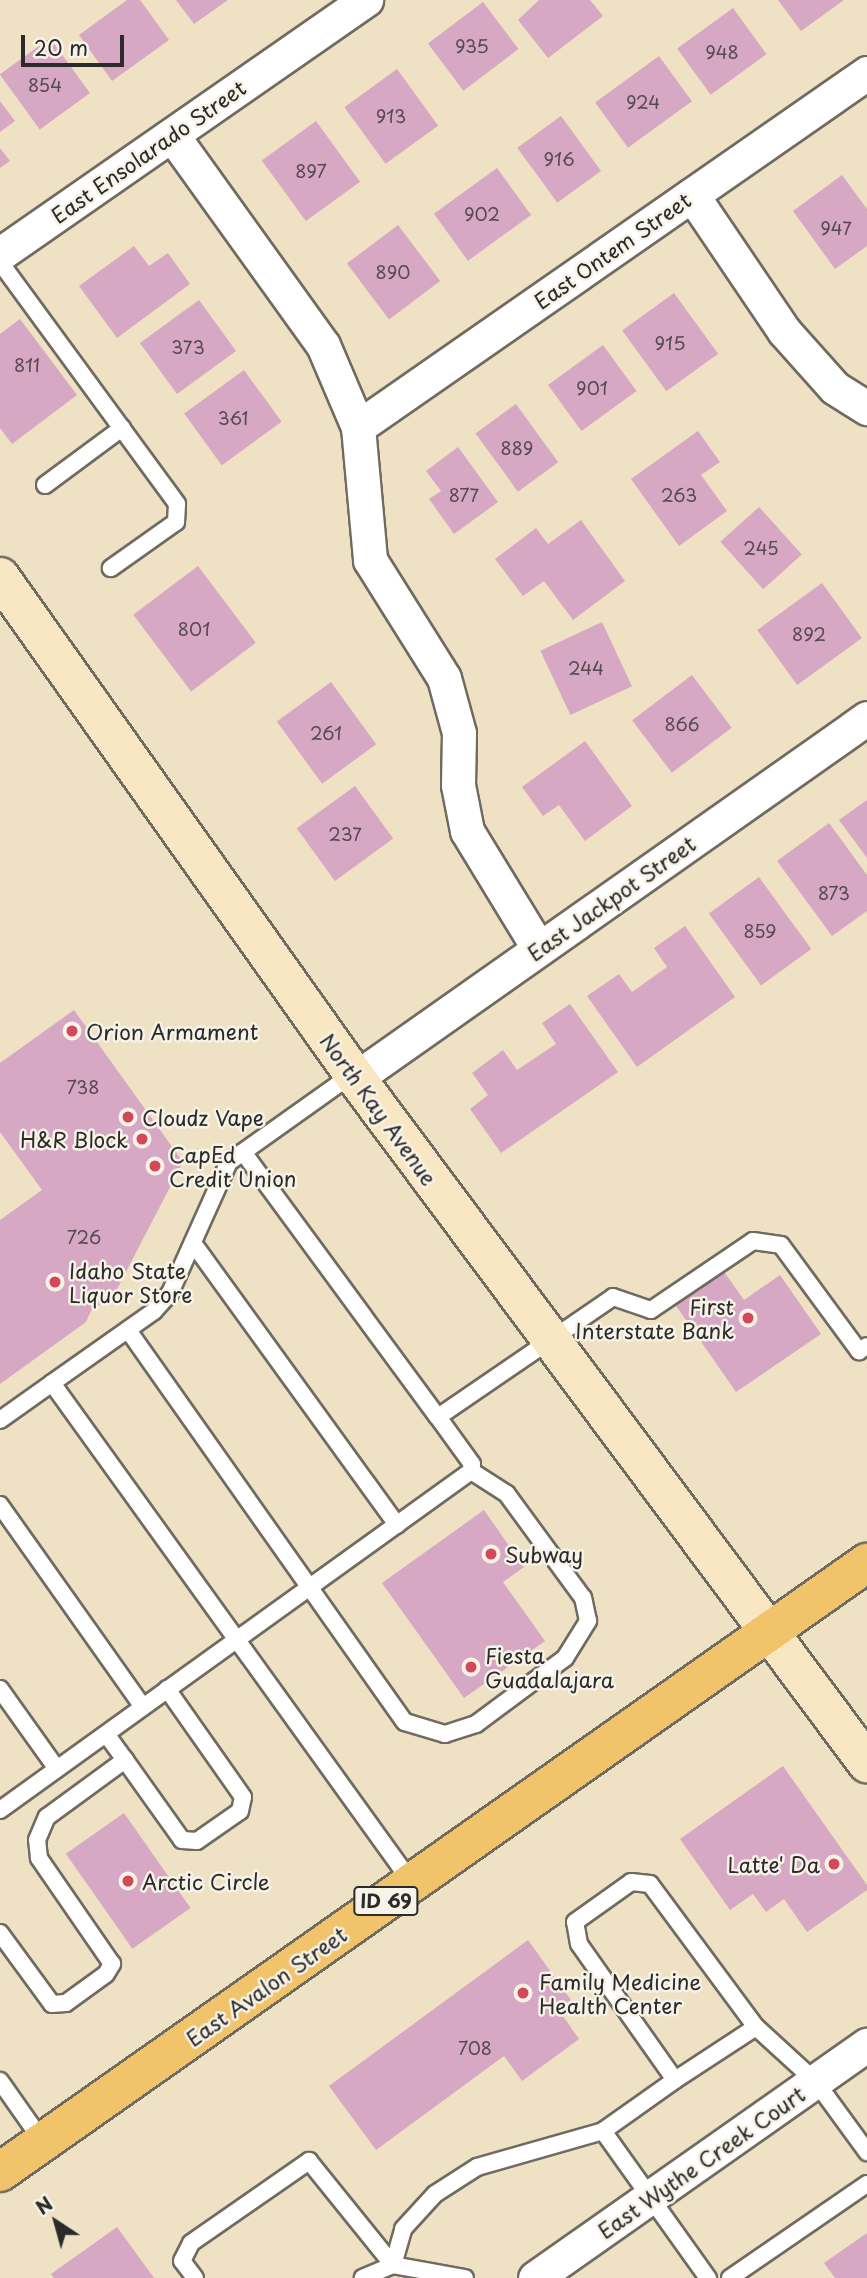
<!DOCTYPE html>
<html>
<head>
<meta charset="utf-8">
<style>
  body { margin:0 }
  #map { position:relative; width:867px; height:2278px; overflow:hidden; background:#efe1c3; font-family:"Playpen Sans",sans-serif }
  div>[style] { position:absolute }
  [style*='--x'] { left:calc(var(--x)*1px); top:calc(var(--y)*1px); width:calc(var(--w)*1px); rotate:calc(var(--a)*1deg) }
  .building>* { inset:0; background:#d7a8c4; transform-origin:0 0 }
  .roads { filter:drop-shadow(2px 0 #706b60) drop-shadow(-2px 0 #706b60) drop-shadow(0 2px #706b60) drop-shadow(0 -2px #706b60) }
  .lane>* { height:16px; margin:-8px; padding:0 8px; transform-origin:8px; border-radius:8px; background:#fff }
  .street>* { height:33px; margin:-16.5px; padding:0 16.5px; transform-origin:16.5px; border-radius:16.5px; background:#fff }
  .secondary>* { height:38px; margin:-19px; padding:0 19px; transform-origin:19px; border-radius:19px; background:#f9e7c3 }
  .primary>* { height:38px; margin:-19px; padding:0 19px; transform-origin:19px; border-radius:19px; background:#f1c36a }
  .dots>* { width:19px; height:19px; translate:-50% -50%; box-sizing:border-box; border:4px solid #f7f3e8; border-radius:50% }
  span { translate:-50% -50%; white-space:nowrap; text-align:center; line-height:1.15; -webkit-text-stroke:5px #f7f3e8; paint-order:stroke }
  .number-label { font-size:18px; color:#564a51 }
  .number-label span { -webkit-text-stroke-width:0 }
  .shield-label span { padding:2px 5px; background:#f7f3e8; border:2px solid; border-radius:5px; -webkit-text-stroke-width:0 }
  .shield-label { font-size:19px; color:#2b2b2b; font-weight:700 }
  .street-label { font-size:21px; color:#2b2b2b }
  .poi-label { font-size:21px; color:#2b2b2b }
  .left { translate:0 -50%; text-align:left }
  .right { translate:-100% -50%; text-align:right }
  .north { position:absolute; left:21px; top:2187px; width:70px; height:70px; -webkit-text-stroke:5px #f7f3e8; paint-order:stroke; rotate:324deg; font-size:19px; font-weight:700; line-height:28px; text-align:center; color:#2b2b2b }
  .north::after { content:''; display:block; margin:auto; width:24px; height:32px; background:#2b2b2b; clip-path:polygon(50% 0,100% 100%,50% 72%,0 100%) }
  .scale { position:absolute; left:21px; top:35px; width:103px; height:32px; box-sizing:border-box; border:4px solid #2b2b2b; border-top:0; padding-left:9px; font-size:21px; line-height:24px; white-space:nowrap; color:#2b2b2b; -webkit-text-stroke:5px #f7f3e8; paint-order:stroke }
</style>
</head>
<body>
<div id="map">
  <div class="building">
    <div style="clip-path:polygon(127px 0,140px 0,169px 40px,112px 81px,79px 35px)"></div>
    <div style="clip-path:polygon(176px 0,228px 0,194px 24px)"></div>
    <div style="clip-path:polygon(539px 0,590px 0,603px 16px,548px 58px,518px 20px)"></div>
    <div style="clip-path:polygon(778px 0,844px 0,801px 31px)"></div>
    <div style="left:483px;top:2px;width:59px;height:69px;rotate:53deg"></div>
    <div style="left:733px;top:8px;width:57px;height:69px;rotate:54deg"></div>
    <div style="left:50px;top:38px;width:68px;height:62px;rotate:54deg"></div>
    <div style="left:659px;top:56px;width:56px;height:79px;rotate:54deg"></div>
    <div style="left:397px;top:69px;width:70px;height:65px;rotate:54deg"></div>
    <div style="clip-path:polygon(0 101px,15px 121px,0 132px)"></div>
    <div style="left:561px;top:116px;width:68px;height:54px;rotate:54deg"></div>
    <div style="left:316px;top:121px;width:75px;height:67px;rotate:54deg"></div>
    <div style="clip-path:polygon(0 148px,10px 161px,0 168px)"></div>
    <div style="left:497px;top:168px;width:58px;height:78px;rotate:54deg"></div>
    <div style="clip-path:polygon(842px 175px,867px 209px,867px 246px,835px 269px,793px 211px)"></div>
    <div style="left:398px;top:225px;width:70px;height:64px;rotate:53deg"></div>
    <div style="clip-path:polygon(134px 246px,149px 266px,168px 253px,190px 284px,117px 338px,79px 286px)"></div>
    <div style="left:674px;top:293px;width:75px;height:64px;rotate:54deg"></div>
    <div style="left:199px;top:300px;width:63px;height:73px;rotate:54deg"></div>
    <div style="clip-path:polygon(20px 319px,77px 395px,12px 444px,0 428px,0 334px)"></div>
    <div style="left:603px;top:345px;width:57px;height:68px;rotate:54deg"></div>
    <div style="left:244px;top:370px;width:64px;height:74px;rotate:54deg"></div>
    <div style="left:516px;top:404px;width:72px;height:50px;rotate:54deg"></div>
    <div style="clip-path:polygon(698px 431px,720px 462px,701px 475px,727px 511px,679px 546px,631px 479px)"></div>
    <div style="clip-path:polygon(458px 447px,498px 502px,454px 534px,429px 499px,441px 491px,426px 471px)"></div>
    <div style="left:759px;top:507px;width:64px;height:52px;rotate:48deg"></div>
    <div style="clip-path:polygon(581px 520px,625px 581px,573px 620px,544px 581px,523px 596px,495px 559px,536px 528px,548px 544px)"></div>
    <div style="left:198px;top:566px;width:96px;height:81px;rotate:53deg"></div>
    <div style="left:822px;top:583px;width:68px;height:80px;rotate:54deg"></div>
    <div style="left:602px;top:622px;width:71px;height:68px;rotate:65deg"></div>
    <div style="left:692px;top:675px;width:66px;height:75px;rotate:53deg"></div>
    <div style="left:331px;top:682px;width:77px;height:67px;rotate:54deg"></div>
    <div style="clip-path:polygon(585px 741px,632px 806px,585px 841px,559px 805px,543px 816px,522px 787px)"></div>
    <div style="left:355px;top:786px;width:65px;height:72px;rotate:54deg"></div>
    <div style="clip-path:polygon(867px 800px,867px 858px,839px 820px)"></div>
    <div style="clip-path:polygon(829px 823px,867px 875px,867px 911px,832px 936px,777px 861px)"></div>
    <div style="left:759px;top:877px;width:89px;height:62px;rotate:54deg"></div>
    <div style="clip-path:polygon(685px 926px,735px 997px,637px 1067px,587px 996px,619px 974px,632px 992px,667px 967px,654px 948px)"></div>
    <div style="clip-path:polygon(570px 1004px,618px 1072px,501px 1153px,470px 1109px,488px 1095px,472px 1073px,503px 1050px,517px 1070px,556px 1044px,542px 1023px)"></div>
    <div style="clip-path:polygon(74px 1010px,183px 1162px,114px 1295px,91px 1311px,86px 1322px,0 1384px,0 1220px,42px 1190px,0 1132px,0 1063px)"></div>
    <div style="clip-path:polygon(722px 1269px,744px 1300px,780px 1275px,821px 1334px,736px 1392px,674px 1303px)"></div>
    <div style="clip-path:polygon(484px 1510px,524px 1567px,503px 1582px,545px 1641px,464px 1698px,382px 1583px)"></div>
    <div style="clip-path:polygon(783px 1766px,867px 1885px,867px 1890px,807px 1932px,784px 1899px,766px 1912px,753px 1894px,730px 1910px,680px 1839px)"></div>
    <div style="left:124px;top:1813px;width:116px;height:71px;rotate:55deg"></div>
    <div style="clip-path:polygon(528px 1940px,571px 2000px,558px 2009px,579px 2039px,522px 2081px,504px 2056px,376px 2150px,329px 2086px)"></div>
    <div style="clip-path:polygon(117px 2227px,154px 2278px,54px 2278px,51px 2274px)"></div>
    <div style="clip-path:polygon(867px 2233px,867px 2278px,835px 2278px,824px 2263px)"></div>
  </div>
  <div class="roads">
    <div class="lane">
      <div style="--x:0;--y:262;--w:300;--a:53.8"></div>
      <div style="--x:177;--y:504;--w:18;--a:93"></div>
      <div style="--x:176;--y:522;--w:80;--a:144.7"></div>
      <div style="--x:45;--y:485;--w:96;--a:-36.5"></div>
      <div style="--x:243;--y:1152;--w:329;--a:53.7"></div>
      <div style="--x:193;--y:1243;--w:348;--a:54.1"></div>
      <div style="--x:128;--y:1330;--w:480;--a:54.8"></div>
      <div style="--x:405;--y:1722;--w:42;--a:16.7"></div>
      <div style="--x:445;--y:1734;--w:33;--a:-18"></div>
      <div style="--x:476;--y:1724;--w:111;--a:-36.6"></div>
      <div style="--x:565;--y:1658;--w:44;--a:-58.1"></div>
      <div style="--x:588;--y:1621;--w:24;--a:-102"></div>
      <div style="--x:583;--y:1598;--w:129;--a:-126.2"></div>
      <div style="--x:507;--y:1494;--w:43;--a:-147.4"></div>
      <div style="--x:52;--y:1383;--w:125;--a:-35.2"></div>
      <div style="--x:154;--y:1311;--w:24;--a:-48"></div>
      <div style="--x:170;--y:1293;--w:144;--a:-65.8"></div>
      <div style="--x:229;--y:1162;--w:152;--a:-35.4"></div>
      <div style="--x:0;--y:1420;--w:64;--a:-35.4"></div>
      <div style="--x:52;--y:1383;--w:616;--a:54.25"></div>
      <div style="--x:0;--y:1505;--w:247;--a:54.7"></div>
      <div style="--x:0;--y:1689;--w:98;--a:54.5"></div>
      <div style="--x:125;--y:1760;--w:98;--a:54.5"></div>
      <div style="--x:182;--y:1840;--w:15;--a:4"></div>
      <div style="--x:197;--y:1841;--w:52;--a:-34.9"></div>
      <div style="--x:240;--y:1811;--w:14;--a:-78"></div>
      <div style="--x:243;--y:1797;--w:132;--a:-125.1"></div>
      <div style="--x:0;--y:1810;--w:580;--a:-35.74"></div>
      <div style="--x:471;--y:1471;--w:7;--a:-82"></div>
      <div style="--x:472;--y:1464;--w:58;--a:-125.9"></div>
      <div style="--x:438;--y:1417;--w:212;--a:-34.4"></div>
      <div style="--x:613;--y:1297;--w:40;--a:18.9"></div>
      <div style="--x:651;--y:1310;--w:123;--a:-34.1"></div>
      <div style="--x:753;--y:1241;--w:28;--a:8"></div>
      <div style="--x:781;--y:1245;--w:132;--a:53.7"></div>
      <div style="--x:859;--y:1351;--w:9;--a:-32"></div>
      <div style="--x:0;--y:1933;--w:88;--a:53.8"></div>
      <div style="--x:52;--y:2004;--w:14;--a:-4"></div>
      <div style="--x:66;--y:2003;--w:49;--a:-35.9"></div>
      <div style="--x:106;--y:1974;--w:12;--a:-59"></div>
      <div style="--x:112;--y:1964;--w:129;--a:-124.6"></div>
      <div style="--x:39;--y:1858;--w:18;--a:-96"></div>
      <div style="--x:37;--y:1840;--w:25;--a:-67"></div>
      <div style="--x:47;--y:1817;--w:97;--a:-36.2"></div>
      <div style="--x:125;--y:1760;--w:32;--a:-126"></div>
      <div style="--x:756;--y:2027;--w:97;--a:146.8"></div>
      <div style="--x:675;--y:2080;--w:166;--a:-125.2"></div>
      <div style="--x:579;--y:1944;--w:22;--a:-100"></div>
      <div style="--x:575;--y:1922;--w:69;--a:-35.5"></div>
      <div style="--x:631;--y:1882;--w:19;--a:6"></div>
      <div style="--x:650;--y:1884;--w:178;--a:53.5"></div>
      <div style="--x:756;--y:2027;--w:81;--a:42.5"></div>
      <div style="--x:816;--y:2082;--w:87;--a:53.9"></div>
      <div style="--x:675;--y:2080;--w:88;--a:144.7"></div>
      <div style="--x:603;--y:2131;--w:181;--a:54.5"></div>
      <div style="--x:0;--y:2081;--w:75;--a:54.8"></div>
      <div style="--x:195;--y:2278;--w:21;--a:-127"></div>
      <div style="--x:182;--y:2261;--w:20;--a:-63"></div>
      <div style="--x:191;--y:2243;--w:144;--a:-34.8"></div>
      <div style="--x:309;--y:2161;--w:134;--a:51.1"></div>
      <div style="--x:393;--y:2265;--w:33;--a:157"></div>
      <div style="--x:465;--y:2278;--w:73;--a:-169.8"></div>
      <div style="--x:393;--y:2265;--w:37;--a:-74"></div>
      <div style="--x:403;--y:2229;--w:47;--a:-47.6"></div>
      <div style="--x:435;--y:2194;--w:50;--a:-32.7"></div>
      <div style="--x:477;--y:2167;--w:131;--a:-15.9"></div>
      <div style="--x:730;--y:2278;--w:166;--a:-34.5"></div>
    </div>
    <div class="street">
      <div style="--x:172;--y:135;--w:259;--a:54.3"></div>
      <div style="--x:323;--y:345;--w:89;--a:66.9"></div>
      <div style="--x:358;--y:427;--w:134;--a:84.8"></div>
      <div style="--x:370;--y:560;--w:139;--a:57.9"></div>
      <div style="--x:444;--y:678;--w:57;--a:74.7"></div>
      <div style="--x:459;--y:733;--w:52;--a:91.1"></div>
      <div style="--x:458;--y:785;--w:47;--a:78.9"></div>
      <div style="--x:467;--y:831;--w:138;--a:58.6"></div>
      <div style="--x:692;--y:195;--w:164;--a:55.9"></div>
      <div style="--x:784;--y:331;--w:76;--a:48.2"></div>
      <div style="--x:835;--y:388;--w:38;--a:32"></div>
      <div style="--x:0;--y:254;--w:446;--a:-34.8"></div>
      <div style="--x:358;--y:427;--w:620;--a:-34.82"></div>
      <div style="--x:356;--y:1078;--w:625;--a:-35.16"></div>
      <div style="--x:535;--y:2278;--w:406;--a:-35.1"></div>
    </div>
    <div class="secondary">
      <div style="--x:0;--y:577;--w:615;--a:54.6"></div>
      <div style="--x:356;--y:1078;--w:855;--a:53.28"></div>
    </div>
    <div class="primary">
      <div style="--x:0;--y:2172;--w:1060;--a:-35.09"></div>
    </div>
  </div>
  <div class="dots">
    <div style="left:72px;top:1031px;background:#d1495b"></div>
    <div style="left:128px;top:1117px;background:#d1495b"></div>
    <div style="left:142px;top:1139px;background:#d1495b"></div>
    <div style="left:155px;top:1166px;background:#d1495b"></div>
    <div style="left:55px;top:1282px;background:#d1495b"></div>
    <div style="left:748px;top:1318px;background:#d1495b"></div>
    <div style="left:491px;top:1554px;background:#d1495b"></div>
    <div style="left:471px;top:1667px;background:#d1495b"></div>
    <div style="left:834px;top:1864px;background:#d1495b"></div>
    <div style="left:128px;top:1881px;background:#d1495b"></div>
    <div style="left:523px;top:1993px;background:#d1495b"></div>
  </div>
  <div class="number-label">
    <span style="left:472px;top:46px">935</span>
    <span style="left:722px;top:52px">948</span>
    <span style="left:45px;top:85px">854</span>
    <span style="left:643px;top:102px">924</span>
    <span style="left:391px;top:116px">913</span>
    <span style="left:559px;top:159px">916</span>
    <span style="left:311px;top:171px">897</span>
    <span style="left:482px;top:214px">902</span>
    <span style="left:836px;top:228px">947</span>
    <span style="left:393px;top:272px">890</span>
    <span style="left:670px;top:343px">915</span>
    <span style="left:188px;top:347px">373</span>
    <span style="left:27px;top:365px">811</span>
    <span style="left:592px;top:388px">901</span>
    <span style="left:233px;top:418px">361</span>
    <span style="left:517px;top:448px">889</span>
    <span style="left:464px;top:495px">877</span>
    <span style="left:679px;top:495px">263</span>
    <span style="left:761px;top:548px">245</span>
    <span style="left:194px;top:629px">801</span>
    <span style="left:809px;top:634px">892</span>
    <span style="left:586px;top:668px">244</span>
    <span style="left:682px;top:724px">866</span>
    <span style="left:326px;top:733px">261</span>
    <span style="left:345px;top:834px">237</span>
    <span style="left:834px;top:893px">873</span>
    <span style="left:760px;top:931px">859</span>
    <span style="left:83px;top:1087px">738</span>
    <span style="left:84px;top:1237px">726</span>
    <span style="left:475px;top:2048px">708</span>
  </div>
  <div class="shield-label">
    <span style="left:386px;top:1901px">ID 69</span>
  </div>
  <div class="street-label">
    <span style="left:148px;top:151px;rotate:-35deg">East Ensolarado Street</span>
    <span style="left:612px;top:250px;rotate:-35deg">East Ontem Street</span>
    <span style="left:611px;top:898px;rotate:-35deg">East Jackpot Street</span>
    <span style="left:379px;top:1109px;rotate:54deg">North Kay Avenue</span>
    <span style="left:266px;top:1986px;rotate:-35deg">East Avalon Street</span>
    <span style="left:701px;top:2162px;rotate:-35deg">East Wythe Creek Court</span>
  </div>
  <div class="poi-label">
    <span class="left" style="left:86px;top:1031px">Orion Armament</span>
    <span class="left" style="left:142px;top:1117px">Cloudz Vape</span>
    <span class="right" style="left:128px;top:1139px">H&amp;R Block</span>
    <span class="left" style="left:169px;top:1166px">CapEd<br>Credit Union</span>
    <span class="left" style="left:69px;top:1282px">Idaho State<br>Liquor Store</span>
    <span class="right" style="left:734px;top:1318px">First<br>Interstate Bank</span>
    <span class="left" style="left:505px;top:1554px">Subway</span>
    <span class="left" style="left:485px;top:1667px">Fiesta<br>Guadalajara</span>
    <span class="right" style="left:820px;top:1864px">Latte' Da</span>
    <span class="left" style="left:142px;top:1881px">Arctic Circle</span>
    <span class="left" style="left:539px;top:1993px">Family Medicine<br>Health Center</span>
  </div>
  <div class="north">N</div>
  <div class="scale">20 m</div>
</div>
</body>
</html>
